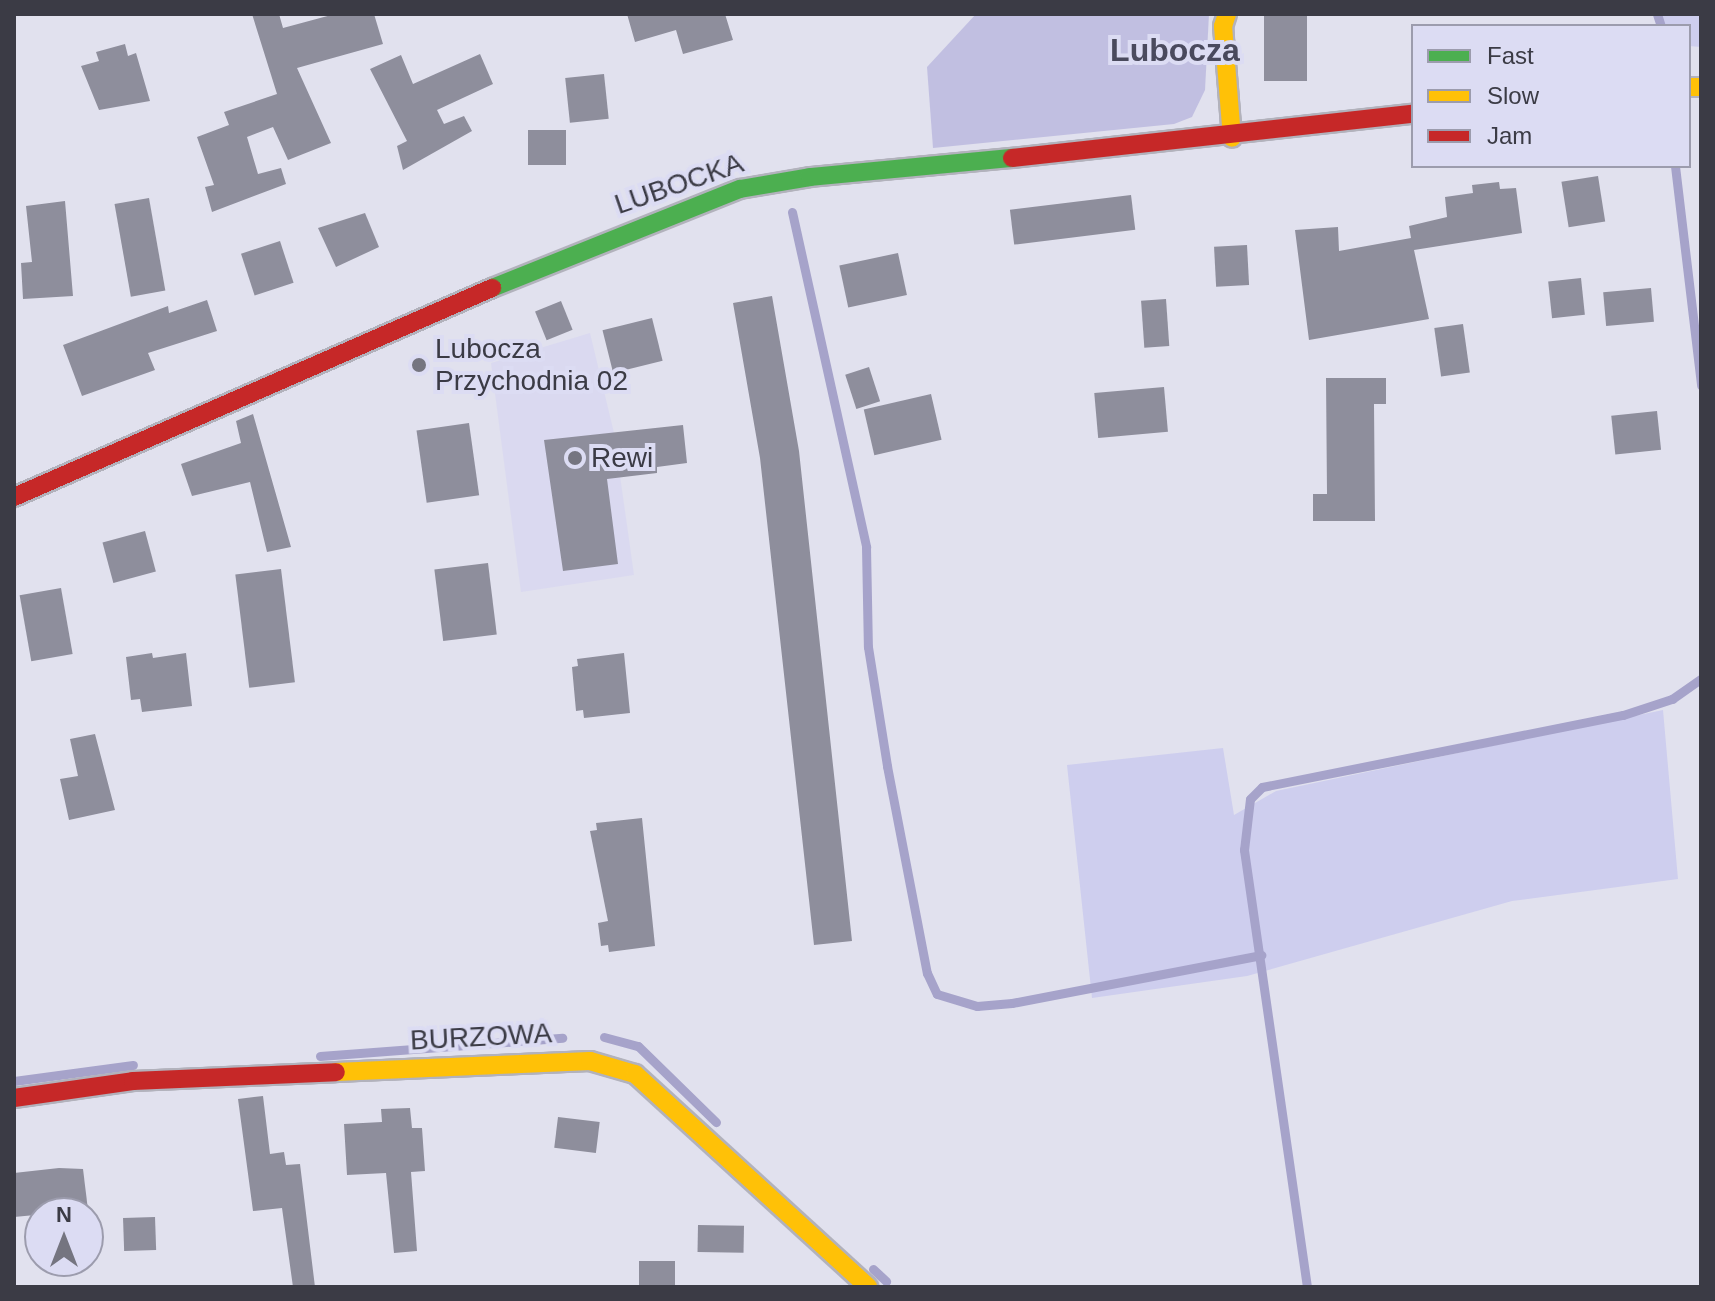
<!DOCTYPE html>
<html>
<head>
<meta charset="utf-8">
<style>
  body { margin:0 }
  #map { position:relative; width:1715px; height:1301px; overflow:hidden; background:#e1e1ee; font-family:Arial,sans-serif }
  div>[style] { position:absolute }
  [style*='--x'] { left:calc(var(--x)*1px); top:calc(var(--y)*1px); width:calc(var(--w)*1px); rotate:calc(var(--a)*1deg) }
  .built>* { inset:0; background:#dad9f0 }
  .green>* { inset:0; background:#ceceee }
  .forest>* { inset:0; background:#c1bfe1 }
  .stream>* { height:9px; margin:-4.5px; padding:0 4.5px; transform-origin:4.5px; border-radius:4.5px; background:#a6a3ca }
  .building>* { inset:0; background:#8e8e9c; transform-origin:0 0 }
  .roads { filter:drop-shadow(2px 0 #b2b2bc) drop-shadow(-2px 0 #b2b2bc) drop-shadow(0 2px #b2b2bc) drop-shadow(0 -2px #b2b2bc) }
  .fast>* { height:18px; margin:-9px; padding:0 9px; transform-origin:9px; border-radius:9px; background:#4caf50 }
  .slow>* { height:18px; margin:-9px; padding:0 9px; transform-origin:9px; border-radius:9px; background:#ffc107 }
  .jam>* { height:18px; margin:-9px; padding:0 9px; transform-origin:9px; border-radius:9px; background:#c62828 }
  .dots>* { width:22px; height:22px; translate:-50% -50%; box-sizing:border-box; border:4px solid #dcdcf3; border-radius:50% }
  span { translate:-50% -50%; white-space:nowrap; text-align:center; line-height:1.15; -webkit-text-stroke:8px #dcdcf3; paint-order:stroke }
  .street-label { font-size:28px; color:#3b3b45 }
  .poi-label { font-size:28px; color:#3b3b45 }
  .left { translate:0 -50%; text-align:left }
  .quarter-label { font-size:32px; color:#4a4a5d; font-weight:700 }
  .frame { position:absolute; inset:0; border:16px solid #3b3b45; pointer-events:none }
  .legend { position:absolute; left:1411px; top:24px; width:280px; height:144px; box-sizing:border-box; background:#dcdcf3; border:2px solid #9c9cad; margin:0; padding:10px 14px; list-style:none; font-size:24px; color:#3b3b45 }
  .legend li { display:flex; align-items:center; gap:16px; height:40px }
  .legend b { width:40px; border:2px solid #9c9cad }
  .north { position:absolute; left:24px; top:1197px; width:80px; height:80px; box-sizing:border-box; background:#dcdcf3; border:2px solid #9c9cad; border-radius:50%; rotate:0deg; font-size:22px; font-weight:700; line-height:32px; text-align:center; color:#3b3b45 }
  .north::after { content:''; display:block; margin:auto; width:28px; height:36px; background:#757580; clip-path:polygon(50% 0,100% 100%,50% 72%,0 100%) }
</style>
</head>
<body>
<div id="map">
  <div class="built">
    <div style="clip-path:polygon(590px 333px,614px 433px,634px 575px,521px 592px,491px 363px)"></div>
  </div>
  <div class="green">
    <div style="clip-path:polygon(1658px 14px,1701px 14px,1701px 47px,1689px 46px,1689px 26px,1665px 26px)"></div>
    <div style="clip-path:polygon(1663px 710px,1678px 879px,1512px 901px,1247px 976px,1092px 998px,1067px 765px,1223px 748px,1234px 815px,1276px 791px)"></div>
  </div>
  <div class="forest">
    <div style="clip-path:polygon(976px 14px,1209px 14px,1205px 90px,1192px 117px,1174px 124px,933px 148px,927px 67px)"></div>
  </div>
  <div class="stream">
    <div style="--x:1657;--y:14;--w:13;--a:72"></div>
    <div style="--x:1675;--y:166;--w:221;--a:83.2"></div>
    <div style="--x:792;--y:212;--w:343;--a:77.5"></div>
    <div style="--x:866;--y:547;--w:100;--a:88.9"></div>
    <div style="--x:868;--y:647;--w:121;--a:80.9"></div>
    <div style="--x:887;--y:766;--w:211;--a:79.1"></div>
    <div style="--x:927;--y:973;--w:23;--a:65"></div>
    <div style="--x:937;--y:994;--w:42;--a:16.7"></div>
    <div style="--x:977;--y:1006;--w:35;--a:-5"></div>
    <div style="--x:1012;--y:1003;--w:254;--a:-10.9"></div>
    <div style="--x:604;--y:1037;--w:35;--a:15"></div>
    <div style="--x:638;--y:1046;--w:109;--a:44.3"></div>
    <div style="--x:320;--y:1056;--w:243;--a:-4.3"></div>
    <div style="--x:14;--y:1081;--w:120;--a:-7.7"></div>
    <div style="--x:873;--y:1269;--w:18;--a:43"></div>
    <div style="--x:1307;--y:1287;--w:442;--a:-98.2"></div>
    <div style="--x:1244;--y:850;--w:51;--a:-83.3"></div>
    <div style="--x:1250;--y:799;--w:17;--a:-45"></div>
    <div style="--x:1262;--y:787;--w:368;--a:-11.3"></div>
    <div style="--x:1623;--y:715;--w:52;--a:-18.1"></div>
    <div style="--x:1672;--y:699;--w:35;--a:-35"></div>
  </div>
  <div class="building">
    <div style="clip-path:polygon(252px 14px,279px 14px,283px 28px,335px 14px,374px 14px,383px 44px,297px 68px,331px 143px,288px 160px,273px 127px,247px 137px,258px 174px,281px 168px,286px 184px,212px 212px,205px 187px,214px 185px,197px 137px,229px 125px,224px 112px,277px 94px)"></div>
    <div style="clip-path:polygon(627px 14px,725px 14px,733px 40px,683px 54px,676px 30px,635px 42px)"></div>
    <div style="left:1264px;top:14px;width:43px;height:67px"></div>
    <div style="clip-path:polygon(125px 44px,128px 56px,136px 53px,150px 101px,99px 110px,81px 66px,99px 61px,96px 52px)"></div>
    <div style="clip-path:polygon(480px 54px,493px 84px,437px 110px,444px 124px,464px 116px,472px 131px,403px 170px,397px 146px,407px 141px,370px 69px,401px 55px,413px 84px)"></div>
    <div style="left:604px;top:74px;width:45px;height:39px;rotate:84deg"></div>
    <div style="left:528px;top:130px;width:38px;height:35px"></div>
    <div style="left:1598px;top:176px;width:46px;height:37px;rotate:81deg"></div>
    <div style="clip-path:polygon(1499px 182px,1500px 189px,1516px 188px,1522px 233px,1414px 250px,1429px 319px,1309px 340px,1295px 230px,1338px 227px,1339px 251px,1411px 238px,1409px 226px,1447px 217px,1445px 197px,1473px 193px,1472px 185px)"></div>
    <div style="left:1131px;top:195px;width:35px;height:122px;rotate:83deg"></div>
    <div style="left:149px;top:198px;width:94px;height:35px;rotate:80deg"></div>
    <div style="clip-path:polygon(65px 201px,73px 296px,23px 299px,21px 263px,32px 262px,26px 206px)"></div>
    <div style="clip-path:polygon(365px 213px,379px 247px,336px 267px,318px 228px)"></div>
    <div style="left:280px;top:241px;width:44px;height:41px;rotate:72deg"></div>
    <div style="left:1247px;top:245px;width:40px;height:33px;rotate:87deg"></div>
    <div style="left:898px;top:253px;width:43px;height:60px;rotate:78deg"></div>
    <div style="left:1581px;top:278px;width:37px;height:33px;rotate:84deg"></div>
    <div style="left:1651px;top:288px;width:34px;height:48px;rotate:85deg"></div>
    <div style="clip-path:polygon(772px 296px,799px 451px,852px 941px,814px 945px,760px 458px,733px 303px)"></div>
    <div style="left:1166px;top:299px;width:47px;height:25px;rotate:86deg"></div>
    <div style="clip-path:polygon(207px 300px,217px 331px,148px 353px,155px 370px,82px 396px,63px 345px,168px 306px,169px 313px)"></div>
    <div style="left:561px;top:301px;width:31px;height:28px;rotate:68deg"></div>
    <div style="left:652px;top:318px;width:44px;height:51px;rotate:76deg"></div>
    <div style="left:1463px;top:324px;width:49px;height:29px;rotate:82deg"></div>
    <div style="left:869px;top:367px;width:36px;height:25px;rotate:72deg"></div>
    <div style="clip-path:polygon(1326px 378px,1386px 378px,1386px 404px,1374px 404px,1375px 521px,1313px 521px,1313px 494px,1327px 494px)"></div>
    <div style="left:1164px;top:387px;width:45px;height:70px;rotate:85deg"></div>
    <div style="left:931px;top:394px;width:47px;height:69px;rotate:77deg"></div>
    <div style="left:1657px;top:411px;width:39px;height:46px;rotate:84deg"></div>
    <div style="clip-path:polygon(253px 414px,291px 547px,267px 552px,250px 482px,192px 496px,181px 464px,241px 443px,236px 421px)"></div>
    <div style="left:469px;top:423px;width:73px;height:53px;rotate:82deg"></div>
    <div style="clip-path:polygon(683px 425px,687px 463px,657px 467px,657px 473px,607px 479px,618px 564px,563px 571px,544px 440px)"></div>
    <div style="left:145px;top:531px;width:42px;height:44px;rotate:75deg"></div>
    <div style="left:488px;top:563px;width:72px;height:54px;rotate:83deg"></div>
    <div style="left:281px;top:569px;width:114px;height:46px;rotate:83deg"></div>
    <div style="left:61px;top:588px;width:67px;height:42px;rotate:80deg"></div>
    <div style="clip-path:polygon(152px 653px,153px 658px,186px 653px,192px 706px,142px 712px,140px 699px,131px 700px,126px 657px)"></div>
    <div style="clip-path:polygon(624px 653px,630px 713px,584px 718px,583px 710px,576px 711px,572px 667px,578px 666px,577px 659px)"></div>
    <div style="clip-path:polygon(95px 734px,115px 810px,69px 820px,60px 779px,78px 776px,70px 739px)"></div>
    <div style="clip-path:polygon(642px 818px,655px 946px,609px 952px,608px 945px,601px 946px,598px 923px,608px 921px,590px 831px,597px 830px,596px 823px)"></div>
    <div style="clip-path:polygon(263px 1096px,270px 1154px,284px 1152px,286px 1165px,300px 1164px,315px 1287px,293px 1287px,282px 1208px,253px 1211px,238px 1099px)"></div>
    <div style="clip-path:polygon(410px 1108px,412px 1128px,422px 1128px,425px 1171px,411px 1172px,417px 1251px,394px 1253px,386px 1173px,347px 1175px,344px 1124px,382px 1122px,381px 1109px)"></div>
    <div style="left:558px;top:1117px;width:42px;height:31px;rotate:7deg"></div>
    <div style="clip-path:polygon(59px 1168px,83px 1169px,88px 1210px,14px 1217px,14px 1173px)"></div>
    <div style="left:155px;top:1217px;width:33px;height:32px;rotate:88deg"></div>
    <div style="left:698px;top:1225px;width:46px;height:27px;rotate:1deg"></div>
    <div style="left:639px;top:1261px;width:36px;height:26px"></div>
  </div>
  <div class="roads">
    <div class="fast">
      <div style="--x:492;--y:288;--w:267;--a:-21.8"></div>
      <div style="--x:740;--y:189;--w:71;--a:-9.7"></div>
      <div style="--x:810;--y:177;--w:203;--a:-5.4"></div>
    </div>
    <div class="slow">
      <div style="--x:1227;--y:14;--w:13;--a:108"></div>
      <div style="--x:1223;--y:26;--w:112;--a:85.4"></div>
      <div style="--x:1689;--y:87;--w:12;--a:0"></div>
      <div style="--x:336;--y:1072;--w:254;--a:-2.5"></div>
      <div style="--x:590;--y:1061;--w:47;--a:16.1"></div>
      <div style="--x:635;--y:1074;--w:316;--a:42.4"></div>
    </div>
    <div class="jam">
      <div style="--x:1012;--y:158;--w:403;--a:-6.3"></div>
      <div style="--x:14;--y:497;--w:522;--a:-23.62"></div>
      <div style="--x:14;--y:1098;--w:120;--a:-8.1"></div>
      <div style="--x:133;--y:1081;--w:203;--a:-2.5"></div>
    </div>
  </div>
  <div class="dots">
    <div style="left:419px;top:365px;background:#757580"></div>
    <div style="left:575px;top:458px;background:#757580"></div>
  </div>
  <div class="street-label">
    <span style="left:679px;top:184px;rotate:-19deg">LUBOCKA</span>
    <span style="left:481px;top:1037px;rotate:-3deg">BURZOWA</span>
  </div>
  <div class="poi-label">
    <span class="left" style="left:435px;top:365px">Lubocza<br>Przychodnia 02</span>
    <span class="left" style="left:591px;top:458px">Rewi</span>
  </div>
  <div class="quarter-label">
    <span style="left:1175px;top:50px">Lubocza</span>
  </div>
  <div class="frame"></div>
  <ul class="legend">
  <li><b style="height:10px;background:#4caf50"></b>Fast</li>
  <li><b style="height:10px;background:#ffc107"></b>Slow</li>
  <li><b style="height:10px;background:#c62828"></b>Jam</li>
  </ul>
  <div class="north">N</div>
</div>
</body>
</html>
